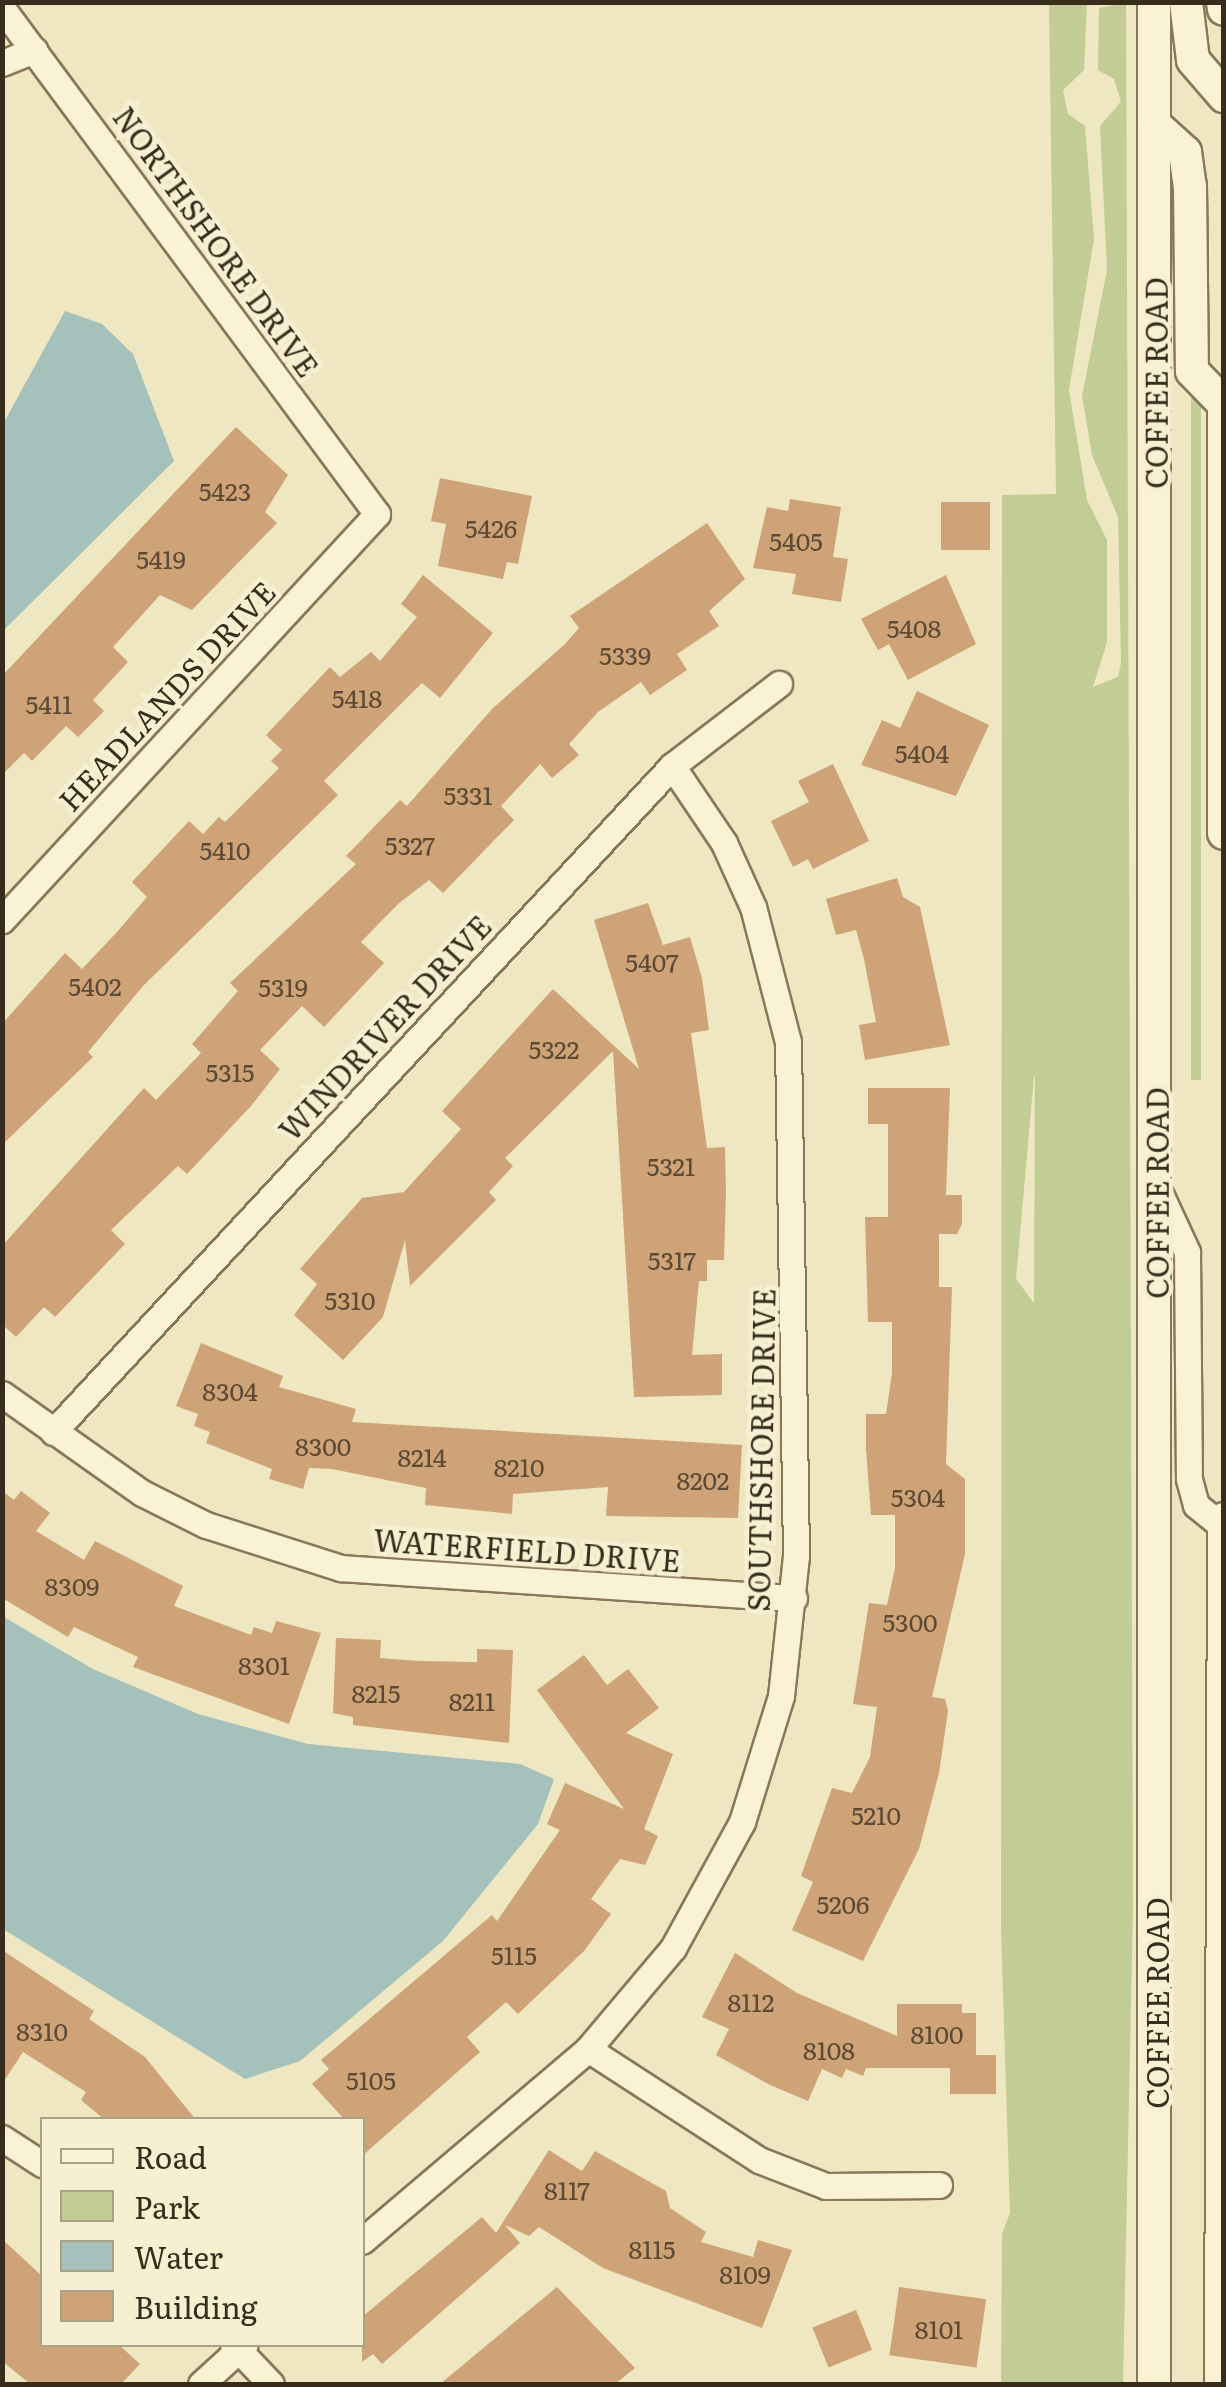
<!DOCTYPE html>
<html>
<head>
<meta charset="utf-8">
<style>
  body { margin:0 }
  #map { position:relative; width:1226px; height:2387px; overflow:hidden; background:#efe6c2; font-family:Literata,serif }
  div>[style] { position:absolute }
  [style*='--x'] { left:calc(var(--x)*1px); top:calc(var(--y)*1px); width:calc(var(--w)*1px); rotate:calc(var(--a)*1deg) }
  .green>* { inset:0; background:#c1cd95; transform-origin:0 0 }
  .water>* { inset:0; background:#a4c1bb }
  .building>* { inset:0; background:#cea377; transform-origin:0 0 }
  .roads { filter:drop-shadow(2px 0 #897759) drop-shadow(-2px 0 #897759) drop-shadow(0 2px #897759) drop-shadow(0 -2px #897759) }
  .street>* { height:25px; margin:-12.5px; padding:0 12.5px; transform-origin:12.5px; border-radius:12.5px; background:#f9f2d5 }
  .secondary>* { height:32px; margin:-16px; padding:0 16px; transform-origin:16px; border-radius:16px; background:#f9f2d5 }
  span { translate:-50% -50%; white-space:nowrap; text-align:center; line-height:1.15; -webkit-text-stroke:9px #f6efd1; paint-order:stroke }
  .number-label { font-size:25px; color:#5e4a34 }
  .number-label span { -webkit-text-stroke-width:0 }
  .street-label { font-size:30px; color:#382d1d }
  .frame { position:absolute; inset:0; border:5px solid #382d1d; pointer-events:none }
  .legend { position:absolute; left:40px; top:2117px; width:325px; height:230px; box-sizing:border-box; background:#f6efd1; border:2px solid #aaa189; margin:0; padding:12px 18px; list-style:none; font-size:30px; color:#382d1d }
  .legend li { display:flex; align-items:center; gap:20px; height:50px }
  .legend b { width:50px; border:2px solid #aaa189 }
</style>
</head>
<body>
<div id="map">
  <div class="green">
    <div style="clip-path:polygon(evenodd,1049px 3px,1087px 3px,1084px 70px,1063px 90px,1068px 114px,1085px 126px,1094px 239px,1069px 390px,1087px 500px,1107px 540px,1107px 642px,1093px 687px,1118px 677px,1121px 663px,1118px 517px,1092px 455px,1082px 396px,1107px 270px,1100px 126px,1121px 102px,1114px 79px,1098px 70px,1099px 8px,1126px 3px,1133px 1908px,1123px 2384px,1001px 2384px,1002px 2234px,1010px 2213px,1001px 1929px,1002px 495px,1056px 494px,1049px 3px,1034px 1076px,1035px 1076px,1034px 1303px,1016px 1279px,1034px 1076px)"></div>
    <div style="left:1191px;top:254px;width:10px;height:826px"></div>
  </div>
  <div class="water">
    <div style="clip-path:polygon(65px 311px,102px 324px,133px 354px,174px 461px,3px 631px,3px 424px)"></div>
    <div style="clip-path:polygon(2px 1616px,93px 1669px,198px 1714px,308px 1744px,520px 1764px,554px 1779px,538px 1824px,443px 1941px,300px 2061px,245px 2079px,3px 1929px)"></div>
  </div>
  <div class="building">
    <div style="clip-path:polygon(236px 427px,288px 475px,265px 512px,277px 523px,192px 610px,160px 595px,113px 647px,128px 662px,93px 700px,104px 711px,78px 737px,66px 726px,32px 761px,24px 753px,2px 775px,2px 676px)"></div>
    <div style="clip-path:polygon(440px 478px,532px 496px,518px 564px,507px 562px,503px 579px,438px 566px,446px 524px,431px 521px)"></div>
    <div style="clip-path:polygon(790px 499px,841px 507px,833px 557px,848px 559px,841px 602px,792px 594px,796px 574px,753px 568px,767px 507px,788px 511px)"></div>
    <div style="left:990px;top:502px;width:48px;height:49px;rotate:90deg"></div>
    <div style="clip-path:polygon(707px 523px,745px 579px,709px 611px,719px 626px,677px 654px,687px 670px,650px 695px,641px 682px,598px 712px,569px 744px,579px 755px,552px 778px,540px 764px,501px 806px,514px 820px,443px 893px,429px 880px,398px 904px,361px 942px,384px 963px,324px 1027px,302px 1006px,260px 1050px,280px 1069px,251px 1106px,187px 1174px,178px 1166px,111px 1230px,125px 1244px,55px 1317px,44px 1307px,16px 1337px,2px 1324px,2px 1246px,144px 1088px,156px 1100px,201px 1053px,192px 1044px,238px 991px,230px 983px,356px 864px,346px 856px,400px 800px,407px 806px,492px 709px,565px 644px,579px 628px,570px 616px)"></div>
    <div style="clip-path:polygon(423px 575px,493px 633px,440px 698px,422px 683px,324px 781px,338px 795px,143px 986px,88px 1052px,93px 1057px,2px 1145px,2px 1024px,65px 953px,82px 969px,117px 932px,147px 897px,132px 882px,189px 821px,203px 834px,219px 817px,225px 822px,279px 768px,271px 761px,282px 750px,266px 735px,330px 667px,340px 677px,371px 652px,380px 661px,417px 617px,401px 604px)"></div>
    <div style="clip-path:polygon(946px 575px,976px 644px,908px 680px,889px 644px,878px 650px,861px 619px)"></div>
    <div style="clip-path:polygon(917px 691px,989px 725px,956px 796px,861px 765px,882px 720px,900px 728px)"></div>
    <div style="clip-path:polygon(833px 764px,869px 841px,813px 869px,808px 859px,793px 867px,771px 821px,809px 802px,798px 781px)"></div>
    <div style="clip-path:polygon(897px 878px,903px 897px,920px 907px,950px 1045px,865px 1060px,859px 1025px,876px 1022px,864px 959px,856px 930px,836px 935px,826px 899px)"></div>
    <div style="clip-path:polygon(648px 903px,663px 945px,690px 937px,702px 978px,709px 1030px,691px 1033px,707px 1148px,725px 1147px,726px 1193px,724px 1260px,707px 1260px,707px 1281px,699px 1281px,692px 1355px,722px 1354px,722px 1395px,634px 1397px,613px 1051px,505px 1158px,513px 1166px,489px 1192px,496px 1200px,410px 1286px,405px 1240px,383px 1317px,343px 1360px,294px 1315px,317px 1284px,300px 1269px,362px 1198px,404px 1192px,443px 1149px,461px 1129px,442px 1111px,553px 989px,639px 1069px,594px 920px)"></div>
    <div style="clip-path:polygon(868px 1088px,950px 1088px,946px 1195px,962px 1195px,962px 1224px,957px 1234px,939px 1234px,939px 1287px,952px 1287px,946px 1464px,965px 1479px,965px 1554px,932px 1697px,945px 1699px,948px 1711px,939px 1773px,919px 1849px,863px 1961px,792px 1930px,813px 1882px,801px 1876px,832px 1788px,852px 1793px,870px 1757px,877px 1707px,853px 1704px,869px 1603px,887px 1605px,895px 1568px,895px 1515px,871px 1515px,866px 1449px,866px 1414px,886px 1414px,892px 1373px,892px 1322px,868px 1322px,865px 1217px,888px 1217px,888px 1124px,868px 1124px)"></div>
    <div style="clip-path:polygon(201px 1343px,283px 1376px,279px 1387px,356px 1409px,352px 1422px,742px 1445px,738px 1518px,606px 1516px,608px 1487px,513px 1494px,512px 1514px,425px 1505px,426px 1488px,332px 1469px,309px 1468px,303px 1489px,269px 1479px,272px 1469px,206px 1443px,210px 1432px,194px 1426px,198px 1414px,176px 1406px)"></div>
    <div style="clip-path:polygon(2px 1491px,14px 1500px,21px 1491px,50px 1513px,36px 1531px,84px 1560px,95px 1541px,183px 1586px,174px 1606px,251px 1635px,254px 1627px,272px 1633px,276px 1621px,321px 1633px,289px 1724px,133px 1667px,138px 1657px,74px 1627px,68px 1637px,2px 1598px)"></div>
    <div style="clip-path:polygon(336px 1638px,381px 1640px,380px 1658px,419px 1661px,477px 1662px,477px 1649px,513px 1650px,509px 1743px,353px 1725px,353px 1717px,333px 1713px)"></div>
    <div style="clip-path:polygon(584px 1655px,607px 1685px,628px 1669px,659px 1708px,626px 1733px,673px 1754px,644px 1829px,658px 1836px,645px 1865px,620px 1859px,591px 1899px,611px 1914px,584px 1951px,518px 2014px,506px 2002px,467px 2037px,480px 2052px,362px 2156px,362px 2120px,345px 2120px,312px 2084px,329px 2069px,321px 2060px,492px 1915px,497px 1921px,560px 1830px,547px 1824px,565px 1783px,624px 1809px,537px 1690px)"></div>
    <div style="clip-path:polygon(2px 1950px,94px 2011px,89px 2019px,145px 2057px,196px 2120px,105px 2120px,81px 2100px,86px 2092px,23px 2052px,2px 2084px)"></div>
    <div style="clip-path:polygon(735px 1953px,797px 1993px,897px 2036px,897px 2004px,962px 2004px,962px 2013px,976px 2013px,976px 2055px,996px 2055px,996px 2094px,950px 2094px,950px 2068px,866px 2068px,863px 2076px,846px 2069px,842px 2078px,822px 2069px,808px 2101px,770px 2085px,716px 2055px,729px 2029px,702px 2017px)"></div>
    <div style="clip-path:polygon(549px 2150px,582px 2171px,595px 2151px,666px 2191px,670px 2208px,706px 2232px,701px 2242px,753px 2257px,758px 2240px,792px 2250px,762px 2328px,603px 2268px,539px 2227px,529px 2236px,505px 2225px,520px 2243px,382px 2364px,373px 2354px,362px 2362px,362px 2317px,482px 2217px,496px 2233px)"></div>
    <div style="clip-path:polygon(2px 2239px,42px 2276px,42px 2344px,118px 2344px,140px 2364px,121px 2384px,30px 2384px,2px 2361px)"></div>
    <div style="clip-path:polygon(557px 2287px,635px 2368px,615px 2384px,440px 2384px)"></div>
    <div style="left:899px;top:2287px;width:88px;height:69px;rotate:8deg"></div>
    <div style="left:856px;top:2310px;width:43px;height:47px;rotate:68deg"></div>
  </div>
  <div class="roads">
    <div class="street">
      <div style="--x:2;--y:8;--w:630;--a:53.46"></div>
      <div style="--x:377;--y:514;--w:553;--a:132.73"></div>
      <div style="--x:2;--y:63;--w:35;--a:-22"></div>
      <div style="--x:1157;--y:1187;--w:72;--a:65.2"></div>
      <div style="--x:1187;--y:1252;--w:227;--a:89.5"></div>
      <div style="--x:1189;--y:1479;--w:27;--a:75"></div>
      <div style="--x:1196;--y:1505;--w:35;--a:39"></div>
      <div style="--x:2;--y:1394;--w:171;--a:35.3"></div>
      <div style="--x:142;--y:1493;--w:72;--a:26.6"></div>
      <div style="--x:206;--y:1525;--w:142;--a:17.7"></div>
      <div style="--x:341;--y:1568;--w:454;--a:3.8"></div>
      <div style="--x:53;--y:1432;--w:909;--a:-47.09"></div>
      <div style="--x:672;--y:766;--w:135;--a:-37.5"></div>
      <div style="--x:588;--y:2049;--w:204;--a:33"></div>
      <div style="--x:759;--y:2160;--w:72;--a:21.2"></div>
      <div style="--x:826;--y:2186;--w:113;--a:-0.5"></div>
      <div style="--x:2;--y:2138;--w:48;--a:33"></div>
      <div style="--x:362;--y:2241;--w:297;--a:-40.3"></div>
      <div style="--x:588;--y:2049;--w:132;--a:-49.9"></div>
      <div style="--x:673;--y:1948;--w:144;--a:-61.3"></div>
      <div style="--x:742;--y:1822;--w:132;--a:-72.8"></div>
      <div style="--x:781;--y:1696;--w:141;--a:-83.9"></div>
      <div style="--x:796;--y:1556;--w:514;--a:-90.89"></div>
      <div style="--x:788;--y:1042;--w:139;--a:-104.5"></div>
      <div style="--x:753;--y:907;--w:70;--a:-114.4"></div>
      <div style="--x:724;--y:843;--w:93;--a:-124"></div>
      <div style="--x:233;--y:2344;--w:55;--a:46.5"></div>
      <div style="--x:201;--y:2384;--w:59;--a:-42.3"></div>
    </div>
    <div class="secondary">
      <div style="--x:1154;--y:2;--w:2382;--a:90"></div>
      <div style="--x:1186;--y:2;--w:58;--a:83.1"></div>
      <div style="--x:1193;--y:60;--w:48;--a:49.3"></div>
      <div style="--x:1223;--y:2;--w:7;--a:82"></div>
      <div style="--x:1156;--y:126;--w:39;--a:42"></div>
      <div style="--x:1185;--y:152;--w:34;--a:82"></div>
      <div style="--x:1190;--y:186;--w:185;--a:89.4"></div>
      <div style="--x:1192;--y:371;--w:45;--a:45.9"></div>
      <div style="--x:1224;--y:398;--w:435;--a:90"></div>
      <div style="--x:1221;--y:2384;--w:865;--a:-89.8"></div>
    </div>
  </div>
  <div class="number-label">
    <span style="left:225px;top:491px">5423</span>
    <span style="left:491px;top:528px">5426</span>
    <span style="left:796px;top:541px">5405</span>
    <span style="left:161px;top:559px">5419</span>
    <span style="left:914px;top:628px">5408</span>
    <span style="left:625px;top:655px">5339</span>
    <span style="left:357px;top:698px">5418</span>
    <span style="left:49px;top:704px">5411</span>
    <span style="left:922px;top:753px">5404</span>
    <span style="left:468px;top:795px">5331</span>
    <span style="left:410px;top:845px">5327</span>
    <span style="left:225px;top:850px">5410</span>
    <span style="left:652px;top:962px">5407</span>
    <span style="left:95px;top:986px">5402</span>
    <span style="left:283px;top:987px">5319</span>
    <span style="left:554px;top:1049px">5322</span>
    <span style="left:230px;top:1072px">5315</span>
    <span style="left:671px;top:1166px">5321</span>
    <span style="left:672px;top:1260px">5317</span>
    <span style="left:350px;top:1300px">5310</span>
    <span style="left:230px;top:1391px">8304</span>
    <span style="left:323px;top:1446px">8300</span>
    <span style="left:422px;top:1457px">8214</span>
    <span style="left:519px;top:1467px">8210</span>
    <span style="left:703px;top:1480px">8202</span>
    <span style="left:918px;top:1497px">5304</span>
    <span style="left:72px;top:1586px">8309</span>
    <span style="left:910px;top:1622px">5300</span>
    <span style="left:264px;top:1665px">8301</span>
    <span style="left:376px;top:1693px">8215</span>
    <span style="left:472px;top:1701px">8211</span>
    <span style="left:876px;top:1815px">5210</span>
    <span style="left:843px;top:1904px">5206</span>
    <span style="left:514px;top:1955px">5115</span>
    <span style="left:751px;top:2002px">8112</span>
    <span style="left:42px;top:2031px">8310</span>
    <span style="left:937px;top:2034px">8100</span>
    <span style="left:829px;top:2050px">8108</span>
    <span style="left:371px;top:2080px">5105</span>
    <span style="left:567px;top:2190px">8117</span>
    <span style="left:652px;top:2249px">8115</span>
    <span style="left:745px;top:2274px">8109</span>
    <span style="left:939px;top:2329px">8101</span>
  </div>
  <div class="street-label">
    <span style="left:217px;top:241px;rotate:54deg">NORTHSHORE DRIVE</span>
    <span style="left:1155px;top:383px;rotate:-90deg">COFFEE ROAD</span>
    <span style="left:166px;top:695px;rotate:-47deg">HEADLANDS DRIVE</span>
    <span style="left:384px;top:1027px;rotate:-47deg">WINDRIVER DRIVE</span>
    <span style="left:1156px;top:1193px;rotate:-90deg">COFFEE ROAD</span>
    <span style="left:760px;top:1450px;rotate:-89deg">SOUTHSHORE DRIVE</span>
    <span style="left:527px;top:1549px;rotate:4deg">WATERFIELD DRIVE</span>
    <span style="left:1156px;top:2003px;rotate:-90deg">COFFEE ROAD</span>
  </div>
  <div class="frame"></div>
  <ul class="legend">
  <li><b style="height:12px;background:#f9f2d5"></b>Road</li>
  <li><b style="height:28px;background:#c1cd95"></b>Park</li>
  <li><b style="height:28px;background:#a4c1bb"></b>Water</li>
  <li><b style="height:28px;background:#cea377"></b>Building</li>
  </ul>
</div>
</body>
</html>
